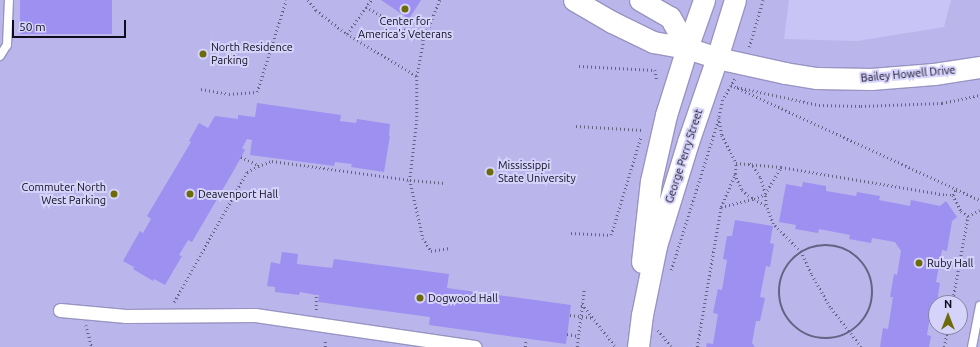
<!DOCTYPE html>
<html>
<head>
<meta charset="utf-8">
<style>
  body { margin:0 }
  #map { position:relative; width:980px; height:347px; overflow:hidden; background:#c8c4f6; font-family:Ubuntu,sans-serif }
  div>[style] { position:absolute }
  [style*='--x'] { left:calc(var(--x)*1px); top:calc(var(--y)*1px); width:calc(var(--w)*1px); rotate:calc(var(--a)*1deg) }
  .built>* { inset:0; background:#bab6eb }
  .building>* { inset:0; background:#9d90f0; transform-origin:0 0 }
  .path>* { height:2.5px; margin-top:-1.25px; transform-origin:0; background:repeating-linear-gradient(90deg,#666283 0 1px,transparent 0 4px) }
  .path>.ring { margin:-1.25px; padding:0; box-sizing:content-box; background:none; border:2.5px solid #666283; border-radius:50% }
  .roads { filter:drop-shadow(1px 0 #9894c2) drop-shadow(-1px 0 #9894c2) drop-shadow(0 1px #9894c2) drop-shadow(0 -1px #9894c2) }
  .service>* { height:8px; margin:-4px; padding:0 4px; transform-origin:4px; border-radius:4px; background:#fff }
  .pedestrian>* { height:13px; margin:-6.5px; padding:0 6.5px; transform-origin:6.5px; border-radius:6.5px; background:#fff }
  .tertiary>* { height:21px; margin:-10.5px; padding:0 10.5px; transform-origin:10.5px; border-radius:10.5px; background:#fff }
  .dots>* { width:11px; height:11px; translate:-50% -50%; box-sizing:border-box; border:2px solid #d6d3fb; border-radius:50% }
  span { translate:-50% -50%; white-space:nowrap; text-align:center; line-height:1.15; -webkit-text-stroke:4px #d6d3fb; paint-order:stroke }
  .poi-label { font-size:11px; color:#0f0c1d }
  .left { translate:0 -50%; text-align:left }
  .right { translate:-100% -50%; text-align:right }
  .street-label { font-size:11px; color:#0f0c1d }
  .north { position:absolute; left:928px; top:295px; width:40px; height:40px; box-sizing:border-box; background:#d6d3fb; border:1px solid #8683a2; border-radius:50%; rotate:0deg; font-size:11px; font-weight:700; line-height:16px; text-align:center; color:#0f0c1d }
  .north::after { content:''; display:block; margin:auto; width:14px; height:18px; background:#6d6b09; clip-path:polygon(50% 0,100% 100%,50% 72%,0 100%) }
  .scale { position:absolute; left:12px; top:20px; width:114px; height:18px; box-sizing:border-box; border:2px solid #0f0c1d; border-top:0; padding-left:5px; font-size:12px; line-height:14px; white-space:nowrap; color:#0f0c1d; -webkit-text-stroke:3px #d6d3fb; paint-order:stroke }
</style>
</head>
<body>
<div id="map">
  <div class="built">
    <div style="clip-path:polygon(evenodd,0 0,789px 0,784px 39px,857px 41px,944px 27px,951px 0,980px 0,980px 347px,0 347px,0 0,936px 303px,960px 303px,960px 327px,936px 327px,936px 303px)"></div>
  </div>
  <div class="building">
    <div style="left:20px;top:0;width:92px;height:34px"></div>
    <div style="clip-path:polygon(381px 0,421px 0,409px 19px)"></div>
    <div style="clip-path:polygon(257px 103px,341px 115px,340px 121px,356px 123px,357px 119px,390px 124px,389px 136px,390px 136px,384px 172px,351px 167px,352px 164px,335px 162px,334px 166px,250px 155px,252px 140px,247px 139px,242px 148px,245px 150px,234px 170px,192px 242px,188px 240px,179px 255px,182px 256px,165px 285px,154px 279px,153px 281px,133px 269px,134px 267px,123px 261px,140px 231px,143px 233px,151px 219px,147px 216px,191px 142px,189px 141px,199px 123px,208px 128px,215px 116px,238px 119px,238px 115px,255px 117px)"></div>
    <div style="clip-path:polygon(803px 182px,826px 186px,826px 191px,856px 196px,857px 192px,880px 196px,879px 200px,910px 206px,911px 200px,940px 206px,946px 201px,957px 217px,952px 221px,947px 251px,942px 250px,936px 282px,940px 283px,937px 303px,936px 305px,932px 304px,927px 335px,931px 336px,929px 347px,880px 347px,883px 328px,888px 329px,893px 297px,890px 297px,894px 274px,897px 275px,901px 251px,895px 242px,872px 238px,871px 243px,849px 239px,850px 235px,819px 229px,818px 233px,795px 229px,796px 225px,779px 222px,786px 184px,802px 187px)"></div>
    <div style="clip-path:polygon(735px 220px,773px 226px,770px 243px,774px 244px,770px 267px,766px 266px,760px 297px,765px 298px,760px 321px,756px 321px,752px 343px,755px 347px,706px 347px,707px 343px,713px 344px,718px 314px,713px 313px,718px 289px,722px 290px,727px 260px,723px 259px,727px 236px,732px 236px)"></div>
    <div style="clip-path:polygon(282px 252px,298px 254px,297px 264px,332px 268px,334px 259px,449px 274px,447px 288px,571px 305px,566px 344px,429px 325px,430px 317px,318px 302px,319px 295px,316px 295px,300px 292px,299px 295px,275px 292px,275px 287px,267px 286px,271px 262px,280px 264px)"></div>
  </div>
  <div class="path">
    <div style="--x:308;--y:0;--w:13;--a:51"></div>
    <div style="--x:316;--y:10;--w:39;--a:38"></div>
    <div style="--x:347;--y:34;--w:82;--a:31"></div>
    <div style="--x:440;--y:0;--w:43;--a:111.8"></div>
    <div style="--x:424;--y:40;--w:37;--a:101"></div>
    <div style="--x:417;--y:76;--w:44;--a:90"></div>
    <div style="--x:417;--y:120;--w:60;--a:96.7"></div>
    <div style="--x:410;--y:180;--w:59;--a:77.4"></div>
    <div style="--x:423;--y:238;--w:15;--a:58"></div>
    <div style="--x:431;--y:251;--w:19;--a:-9"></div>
    <div style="--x:366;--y:7;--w:67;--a:29.6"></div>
    <div style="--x:347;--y:34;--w:42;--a:-54.8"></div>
    <div style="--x:749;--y:47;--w:49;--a:-73.4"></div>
    <div style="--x:579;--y:66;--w:76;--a:3"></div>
    <div style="--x:655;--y:70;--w:11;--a:80"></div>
    <div style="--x:735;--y:79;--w:24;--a:120"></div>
    <div style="--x:723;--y:100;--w:18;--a:103"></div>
    <div style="--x:719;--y:118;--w:17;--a:80"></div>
    <div style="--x:722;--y:135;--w:31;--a:63"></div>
    <div style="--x:731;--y:85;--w:274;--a:24.8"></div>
    <div style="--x:737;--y:87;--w:84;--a:12.4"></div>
    <div style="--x:819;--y:105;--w:42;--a:1.4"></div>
    <div style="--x:861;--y:106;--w:81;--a:-2.1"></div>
    <div style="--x:942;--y:103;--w:39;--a:-12"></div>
    <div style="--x:201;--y:89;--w:28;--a:10"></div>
    <div style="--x:229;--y:94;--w:28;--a:-4"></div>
    <div style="--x:257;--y:92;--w:96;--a:-72.5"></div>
    <div style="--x:576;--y:126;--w:67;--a:3.4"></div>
    <div style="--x:241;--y:157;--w:19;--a:25"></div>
    <div style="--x:735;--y:174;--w:17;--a:66"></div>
    <div style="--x:742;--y:190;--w:8;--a:40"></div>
    <div style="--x:748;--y:195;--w:7;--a:34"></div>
    <div style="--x:754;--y:199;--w:12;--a:-24"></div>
    <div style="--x:765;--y:194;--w:18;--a:-106"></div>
    <div style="--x:760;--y:177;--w:12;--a:-125"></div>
    <div style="--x:753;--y:167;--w:6;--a:-141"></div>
    <div style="--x:953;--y:195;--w:18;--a:63"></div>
    <div style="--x:961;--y:211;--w:9;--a:36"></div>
    <div style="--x:721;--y:207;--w:34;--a:-14"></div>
    <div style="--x:754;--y:199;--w:13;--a:29"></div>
    <div style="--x:571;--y:233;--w:40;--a:2.9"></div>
    <div style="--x:611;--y:235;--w:103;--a:-73.1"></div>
    <div class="ring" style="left:779px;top:245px;width:91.5px;height:91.5px"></div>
    <div style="--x:671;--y:270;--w:159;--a:-72.5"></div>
    <div style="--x:174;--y:302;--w:149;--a:-60.7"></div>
    <div style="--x:247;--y:172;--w:13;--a:-29"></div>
    <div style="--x:258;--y:166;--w:15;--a:-20"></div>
    <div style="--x:272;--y:161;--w:139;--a:7.8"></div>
    <div style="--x:410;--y:180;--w:35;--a:5"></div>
    <div style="--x:952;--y:303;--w:88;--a:-79.6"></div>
    <div style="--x:968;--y:216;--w:13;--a:-27"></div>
    <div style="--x:582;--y:304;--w:55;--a:51.7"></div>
    <div style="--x:316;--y:310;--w:15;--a:-90"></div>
    <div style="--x:570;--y:315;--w:23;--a:7"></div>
    <div style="--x:86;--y:325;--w:23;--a:75"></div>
    <div style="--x:658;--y:330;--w:22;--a:51"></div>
    <div style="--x:567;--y:334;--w:11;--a:10"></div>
    <div style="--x:325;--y:347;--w:8;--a:-90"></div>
    <div style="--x:525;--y:347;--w:8;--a:-83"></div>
    <div style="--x:577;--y:347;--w:57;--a:-83"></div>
    <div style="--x:697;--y:347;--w:142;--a:-80.3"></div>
    <div style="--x:721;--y:207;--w:36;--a:-67"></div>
    <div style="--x:735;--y:174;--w:11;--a:-85"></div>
    <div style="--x:736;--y:163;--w:45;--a:5.1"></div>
    <div style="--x:861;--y:347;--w:51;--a:-127.8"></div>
    <div style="--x:830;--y:307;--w:38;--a:-120"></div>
    <div style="--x:811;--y:274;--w:24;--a:-114"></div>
    <div style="--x:801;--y:252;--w:40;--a:-135"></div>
    <div style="--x:773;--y:224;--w:20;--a:-110"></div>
    <div style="--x:766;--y:205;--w:11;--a:-95"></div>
    <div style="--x:765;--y:194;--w:31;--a:-59"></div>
    <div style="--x:781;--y:167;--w:167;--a:9.6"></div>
    <div style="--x:946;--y:195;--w:7;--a:0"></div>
    <div style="--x:953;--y:195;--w:7;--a:-63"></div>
    <div style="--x:944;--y:347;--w:20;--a:-79"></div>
  </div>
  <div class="roads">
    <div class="service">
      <div style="--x:0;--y:56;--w:13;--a:-58"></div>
      <div style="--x:7;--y:45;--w:45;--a:-87.5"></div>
      <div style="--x:972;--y:347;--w:42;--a:-79"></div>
    </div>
    <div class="pedestrian">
      <div style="--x:60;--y:310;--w:66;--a:5.2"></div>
      <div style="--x:126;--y:316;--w:129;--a:-0.4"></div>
      <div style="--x:255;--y:315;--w:222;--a:8.3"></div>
    </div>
    <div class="tertiary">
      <div style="--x:574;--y:0;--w:44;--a:30.1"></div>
      <div style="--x:612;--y:22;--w:46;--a:26"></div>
      <div style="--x:653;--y:42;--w:35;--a:10"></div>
      <div style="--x:687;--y:48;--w:32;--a:18"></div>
      <div style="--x:717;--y:58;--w:70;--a:12.4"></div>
      <div style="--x:785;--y:73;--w:32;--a:9"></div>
      <div style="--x:817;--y:78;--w:54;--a:1.1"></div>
      <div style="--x:871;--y:79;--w:63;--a:-4.5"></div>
      <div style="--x:934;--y:74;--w:47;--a:-8.7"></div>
      <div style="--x:640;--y:0;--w:34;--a:30"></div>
      <div style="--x:670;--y:17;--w:35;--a:61"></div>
      <div style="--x:642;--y:262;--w:81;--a:-83.7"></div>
      <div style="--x:651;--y:181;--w:68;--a:-77.2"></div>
      <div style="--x:666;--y:115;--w:70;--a:-72.6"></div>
      <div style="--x:687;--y:48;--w:51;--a:-70.5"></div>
      <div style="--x:638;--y:347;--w:32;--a:-83"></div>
      <div style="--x:642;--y:315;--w:70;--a:-78.5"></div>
      <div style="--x:656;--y:246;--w:109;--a:-72.9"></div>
      <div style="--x:688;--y:142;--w:89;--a:-71"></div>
      <div style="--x:717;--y:58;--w:61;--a:-72.8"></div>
    </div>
  </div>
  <div class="dots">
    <div style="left:405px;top:9px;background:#6d6b09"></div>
    <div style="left:203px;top:54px;background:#6d6b09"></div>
    <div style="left:490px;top:172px;background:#6d6b09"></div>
    <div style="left:114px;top:194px;background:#6d6b09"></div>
    <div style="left:190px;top:194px;background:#6d6b09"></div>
    <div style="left:919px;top:263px;background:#6d6b09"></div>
    <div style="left:420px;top:298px;background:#6d6b09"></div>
  </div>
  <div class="poi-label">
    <span style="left:405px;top:28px">Center for<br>America's Veterans</span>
    <span class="left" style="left:211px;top:54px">North Residence<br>Parking</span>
    <span class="left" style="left:498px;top:172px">Mississippi<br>State University</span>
    <span class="right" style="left:106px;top:194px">Commuter North<br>West Parking</span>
    <span class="left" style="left:198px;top:194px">Deavenport Hall</span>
    <span class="left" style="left:927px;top:263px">Ruby Hall</span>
    <span class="left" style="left:428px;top:298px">Dogwood Hall</span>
  </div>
  <div class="street-label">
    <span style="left:908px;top:74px;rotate:-5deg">Bailey Howell Drive</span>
    <span style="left:684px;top:156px;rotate:-72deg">George Perry Street</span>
  </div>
  <div class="north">N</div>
  <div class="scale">50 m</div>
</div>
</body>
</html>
